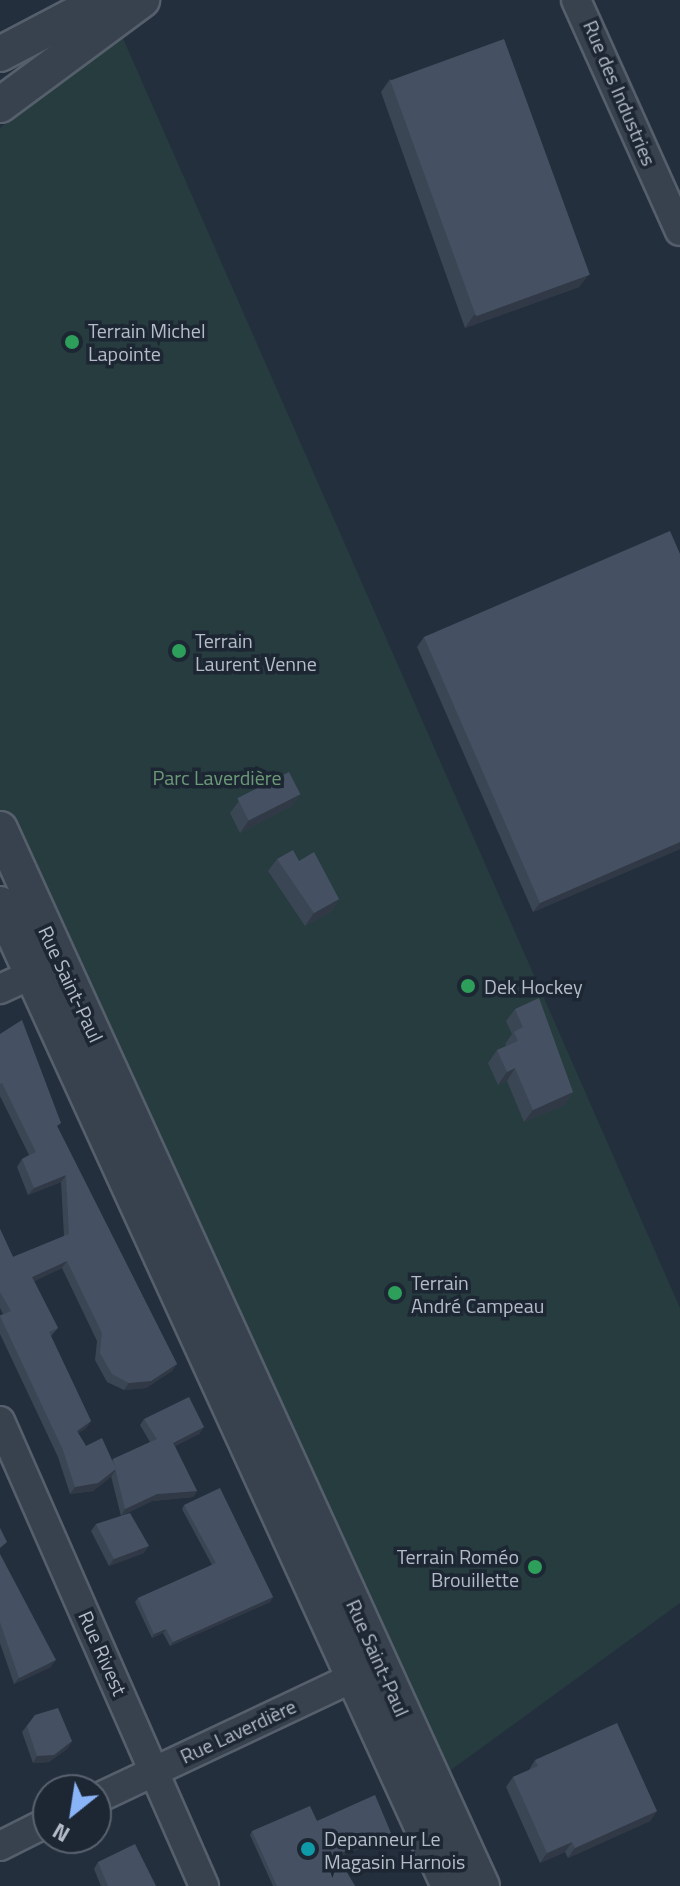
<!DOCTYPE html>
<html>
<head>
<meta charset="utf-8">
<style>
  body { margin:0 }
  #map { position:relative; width:680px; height:1886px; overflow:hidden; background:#242f3e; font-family:"Titillium Web",sans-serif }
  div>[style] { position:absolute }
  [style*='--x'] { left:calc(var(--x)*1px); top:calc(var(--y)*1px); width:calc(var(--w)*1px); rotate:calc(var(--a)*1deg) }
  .green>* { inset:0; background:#263c3f }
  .roads { filter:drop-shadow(2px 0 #565f6c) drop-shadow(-2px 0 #565f6c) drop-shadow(0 2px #565f6c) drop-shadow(0 -2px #565f6c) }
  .minor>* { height:28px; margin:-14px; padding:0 14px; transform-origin:14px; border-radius:14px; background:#38414e }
  .tertiary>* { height:34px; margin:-17px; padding:0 17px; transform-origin:17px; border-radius:17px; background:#38414e }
  .wall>* { inset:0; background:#3b4654 }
  .shaded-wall>* { inset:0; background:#303945 }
  .building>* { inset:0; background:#455162; transform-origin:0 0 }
  .dots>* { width:22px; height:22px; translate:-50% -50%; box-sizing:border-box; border:4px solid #1d2633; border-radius:50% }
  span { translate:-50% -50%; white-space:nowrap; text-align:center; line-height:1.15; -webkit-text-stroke:7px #1d2633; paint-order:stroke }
  .street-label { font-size:20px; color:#b4bcc9 }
  .poi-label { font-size:20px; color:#b4bcc9 }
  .left { translate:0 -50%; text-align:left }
  .right { translate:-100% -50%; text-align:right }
  .park-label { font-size:20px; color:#6b9a76 }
  .north { position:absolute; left:32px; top:1774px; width:80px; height:80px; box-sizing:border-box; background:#1d2633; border:2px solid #59626f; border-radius:50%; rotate:210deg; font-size:22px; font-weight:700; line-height:32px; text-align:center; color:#b4bcc9 }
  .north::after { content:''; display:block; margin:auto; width:28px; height:36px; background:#8ab4f8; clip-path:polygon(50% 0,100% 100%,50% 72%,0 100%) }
</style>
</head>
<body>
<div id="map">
  <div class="green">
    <div style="clip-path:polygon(122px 36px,680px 1308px,680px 1603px,440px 1778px,0 813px,0 128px)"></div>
  </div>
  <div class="roads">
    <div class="minor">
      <div style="--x:576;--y:0;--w:253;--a:65.8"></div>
      <div style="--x:0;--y:989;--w:55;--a:-24.7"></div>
      <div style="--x:0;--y:1421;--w:508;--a:66.31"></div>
      <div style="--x:96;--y:1799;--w:306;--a:-25.3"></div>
      <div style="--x:0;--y:1846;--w:54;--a:-26.6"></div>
    </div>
    <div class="tertiary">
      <div style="--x:0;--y:54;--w:116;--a:-27.7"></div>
      <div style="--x:0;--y:105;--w:177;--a:-36.5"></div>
      <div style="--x:0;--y:829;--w:1162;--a:65.49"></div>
      <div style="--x:0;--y:904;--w:1080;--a:65.43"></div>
    </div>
  </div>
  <div class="wall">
    <div style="clip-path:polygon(390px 79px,588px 275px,579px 287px,465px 328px,381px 92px)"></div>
    <div style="clip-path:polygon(680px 554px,680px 849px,533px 912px,417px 647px,424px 637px)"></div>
    <div style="clip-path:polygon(300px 794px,292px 806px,240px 833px,230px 813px,239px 801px)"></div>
    <div style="clip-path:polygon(277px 859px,339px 899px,331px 912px,305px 926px,268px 871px)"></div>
    <div style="clip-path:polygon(515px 1009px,573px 1092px,565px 1105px,524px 1122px,507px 1081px,498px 1085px,488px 1063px,497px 1050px,506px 1046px,505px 1044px,512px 1034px,506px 1021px)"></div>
    <div style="clip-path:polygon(0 1034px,58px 1128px,177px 1364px,172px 1371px,146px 1388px,124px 1390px,107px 1382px,95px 1360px,97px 1341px,62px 1268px,34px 1281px,58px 1328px,51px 1336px,91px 1421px,86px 1428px,78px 1433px,86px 1446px,112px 1461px,113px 1459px,150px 1442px,140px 1425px,144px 1419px,204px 1427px,199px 1434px,175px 1446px,197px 1491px,193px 1497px,152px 1501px,121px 1516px,111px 1476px,93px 1491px,70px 1494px,58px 1457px,0 1334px,0 1315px,3px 1314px,0 1308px,0 1229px,13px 1257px,64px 1236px,61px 1182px,28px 1195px,17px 1167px,22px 1159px,29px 1155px,0 1096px)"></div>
    <div style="clip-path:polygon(184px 1505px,273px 1597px,270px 1602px,170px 1646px,163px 1633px,152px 1638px,135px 1602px,138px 1598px,212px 1565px,182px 1509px)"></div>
    <div style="clip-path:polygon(96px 1524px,144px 1553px,109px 1566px,91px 1531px)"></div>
    <div style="clip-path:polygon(0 1554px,51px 1667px,14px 1684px,0 1643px)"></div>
    <div style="clip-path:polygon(35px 1715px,72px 1741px,68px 1748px,49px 1762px,33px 1763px,22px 1732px)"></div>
    <div style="clip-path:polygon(535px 1760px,657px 1811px,650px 1821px,568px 1858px,565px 1852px,540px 1863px,506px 1787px,513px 1777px,529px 1770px)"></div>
    <div style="clip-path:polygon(317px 1821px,391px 1833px,388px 1837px,338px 1857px,355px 1886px,273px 1886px,250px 1835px,252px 1831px)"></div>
    <div style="clip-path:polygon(98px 1862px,156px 1886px,101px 1886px,94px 1869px)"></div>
  </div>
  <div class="shaded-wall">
    <div style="clip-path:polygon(588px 275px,579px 287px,465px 328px,474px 315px)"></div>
    <div style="clip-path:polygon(300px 794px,292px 806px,240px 833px,249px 820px)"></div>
    <div style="clip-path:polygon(680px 842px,680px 849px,533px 912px,540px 903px)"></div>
    <div style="clip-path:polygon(339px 899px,331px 912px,305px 926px,314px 913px)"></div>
    <div style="clip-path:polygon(515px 1068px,507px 1081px,498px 1085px,507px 1072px)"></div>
    <div style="clip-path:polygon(573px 1092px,565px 1105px,524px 1122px,533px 1110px)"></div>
    <div style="clip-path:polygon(66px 1175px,61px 1182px,28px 1195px,34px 1188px)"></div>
    <div style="clip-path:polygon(67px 1261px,62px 1268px,27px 1285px,32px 1277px)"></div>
    <div style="clip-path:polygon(177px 1364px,172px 1371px,146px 1388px,124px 1390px,129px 1383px)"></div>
    <div style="clip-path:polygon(91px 1421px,86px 1428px,72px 1438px,77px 1431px)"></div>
    <div style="clip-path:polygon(204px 1427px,199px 1434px,168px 1449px,173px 1443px)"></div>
    <div style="clip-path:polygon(116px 1469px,111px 1477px,93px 1491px,70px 1494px,75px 1487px)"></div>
    <div style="clip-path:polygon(197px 1491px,193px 1497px,152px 1501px,121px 1516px,125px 1509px,157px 1494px)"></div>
    <div style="clip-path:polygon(149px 1546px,144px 1553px,109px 1566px,114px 1559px)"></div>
    <div style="clip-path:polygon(273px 1597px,270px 1602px,170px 1646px,173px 1642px)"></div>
    <div style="clip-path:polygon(166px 1629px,163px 1633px,152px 1638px,154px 1634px)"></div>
    <div style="clip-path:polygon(56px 1660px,51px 1667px,14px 1684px,19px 1678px)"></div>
    <div style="clip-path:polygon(72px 1741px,68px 1748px,49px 1762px,33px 1763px,37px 1756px)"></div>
    <div style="clip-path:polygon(657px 1811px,650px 1821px,568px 1858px,575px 1848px)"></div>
    <div style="clip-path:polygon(391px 1833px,388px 1837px,334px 1859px,336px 1855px)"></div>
    <div style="clip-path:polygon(572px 1842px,565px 1852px,540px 1863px,547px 1853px)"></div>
  </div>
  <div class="building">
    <div style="left:504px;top:39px;width:251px;height:121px;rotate:70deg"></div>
    <div style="clip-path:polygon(670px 531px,680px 554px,680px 842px,540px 903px,424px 637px)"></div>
    <div style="left:289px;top:772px;width:25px;height:58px;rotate:63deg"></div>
    <div style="clip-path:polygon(293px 850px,299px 861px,314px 852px,339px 899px,314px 913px,277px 859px)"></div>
    <div style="clip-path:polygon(539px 998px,573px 1092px,533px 1110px,515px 1068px,507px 1072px,497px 1050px,518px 1041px,514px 1032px,523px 1027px,515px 1009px)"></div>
    <div style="clip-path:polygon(22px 1020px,61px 1123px,57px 1126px,177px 1364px,151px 1381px,129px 1383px,112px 1374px,100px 1353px,102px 1333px,67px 1261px,32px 1277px,58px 1328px,49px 1332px,91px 1421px,77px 1431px,86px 1446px,102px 1438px,116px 1469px,98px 1483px,75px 1487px,63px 1450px,0 1316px,11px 1311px,0 1292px,0 1229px,13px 1257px,69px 1234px,66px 1175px,34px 1188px,22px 1159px,36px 1152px,2px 1083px,0 1084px,0 1034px)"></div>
    <div style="clip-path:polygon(189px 1397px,204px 1427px,173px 1443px,197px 1491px,157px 1494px,125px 1509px,113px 1459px,157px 1439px,144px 1419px)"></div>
    <div style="clip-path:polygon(220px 1488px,273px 1597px,173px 1642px,166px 1629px,154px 1634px,138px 1598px,216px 1563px,184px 1505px)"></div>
    <div style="clip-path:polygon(130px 1513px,149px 1546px,114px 1559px,96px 1524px)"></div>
    <div style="clip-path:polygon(0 1528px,7px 1542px,0 1548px)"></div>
    <div style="clip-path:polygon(0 1554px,56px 1660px,19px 1678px,0 1622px)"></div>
    <div style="clip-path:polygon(58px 1708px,72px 1741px,54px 1755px,37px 1756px,27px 1726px,35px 1715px)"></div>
    <div style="clip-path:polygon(617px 1723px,657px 1811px,575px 1848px,572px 1842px,547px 1853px,513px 1777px,538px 1766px,535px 1760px)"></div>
    <div style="clip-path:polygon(375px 1795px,391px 1833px,336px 1855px,355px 1886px,277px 1886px,252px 1831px,310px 1806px,317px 1821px)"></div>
    <div style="clip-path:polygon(135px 1844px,156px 1886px,108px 1886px,98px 1862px)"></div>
  </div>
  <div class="dots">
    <div style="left:72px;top:342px;background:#2e9e5b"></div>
    <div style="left:179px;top:651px;background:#2e9e5b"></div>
    <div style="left:468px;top:986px;background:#2e9e5b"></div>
    <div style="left:395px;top:1293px;background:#2e9e5b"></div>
    <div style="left:535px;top:1567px;background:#2e9e5b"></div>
    <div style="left:308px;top:1849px;background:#0f9aa8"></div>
  </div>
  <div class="street-label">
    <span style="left:620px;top:93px;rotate:67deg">Rue des Industries</span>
    <span style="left:71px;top:984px;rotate:65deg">Rue Saint-Paul</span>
    <span style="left:103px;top:1653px;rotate:66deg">Rue Rivest</span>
    <span style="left:378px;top:1658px;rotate:66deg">Rue Saint-Paul</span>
    <span style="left:238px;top:1731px;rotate:-25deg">Rue Laverdière</span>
  </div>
  <div class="poi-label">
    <span class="left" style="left:88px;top:342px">Terrain Michel<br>Lapointe</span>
    <span class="left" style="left:195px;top:652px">Terrain<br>Laurent Venne</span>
    <span class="left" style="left:484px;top:986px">Dek Hockey</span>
    <span class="left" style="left:411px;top:1294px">Terrain<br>André Campeau</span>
    <span class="right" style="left:519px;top:1568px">Terrain Roméo<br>Brouillette</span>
    <span class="left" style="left:324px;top:1850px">Depanneur Le<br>Magasin Harnois</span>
  </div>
  <div class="park-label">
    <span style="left:217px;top:777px">Parc Laverdière</span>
  </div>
  <div class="north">N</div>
</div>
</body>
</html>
